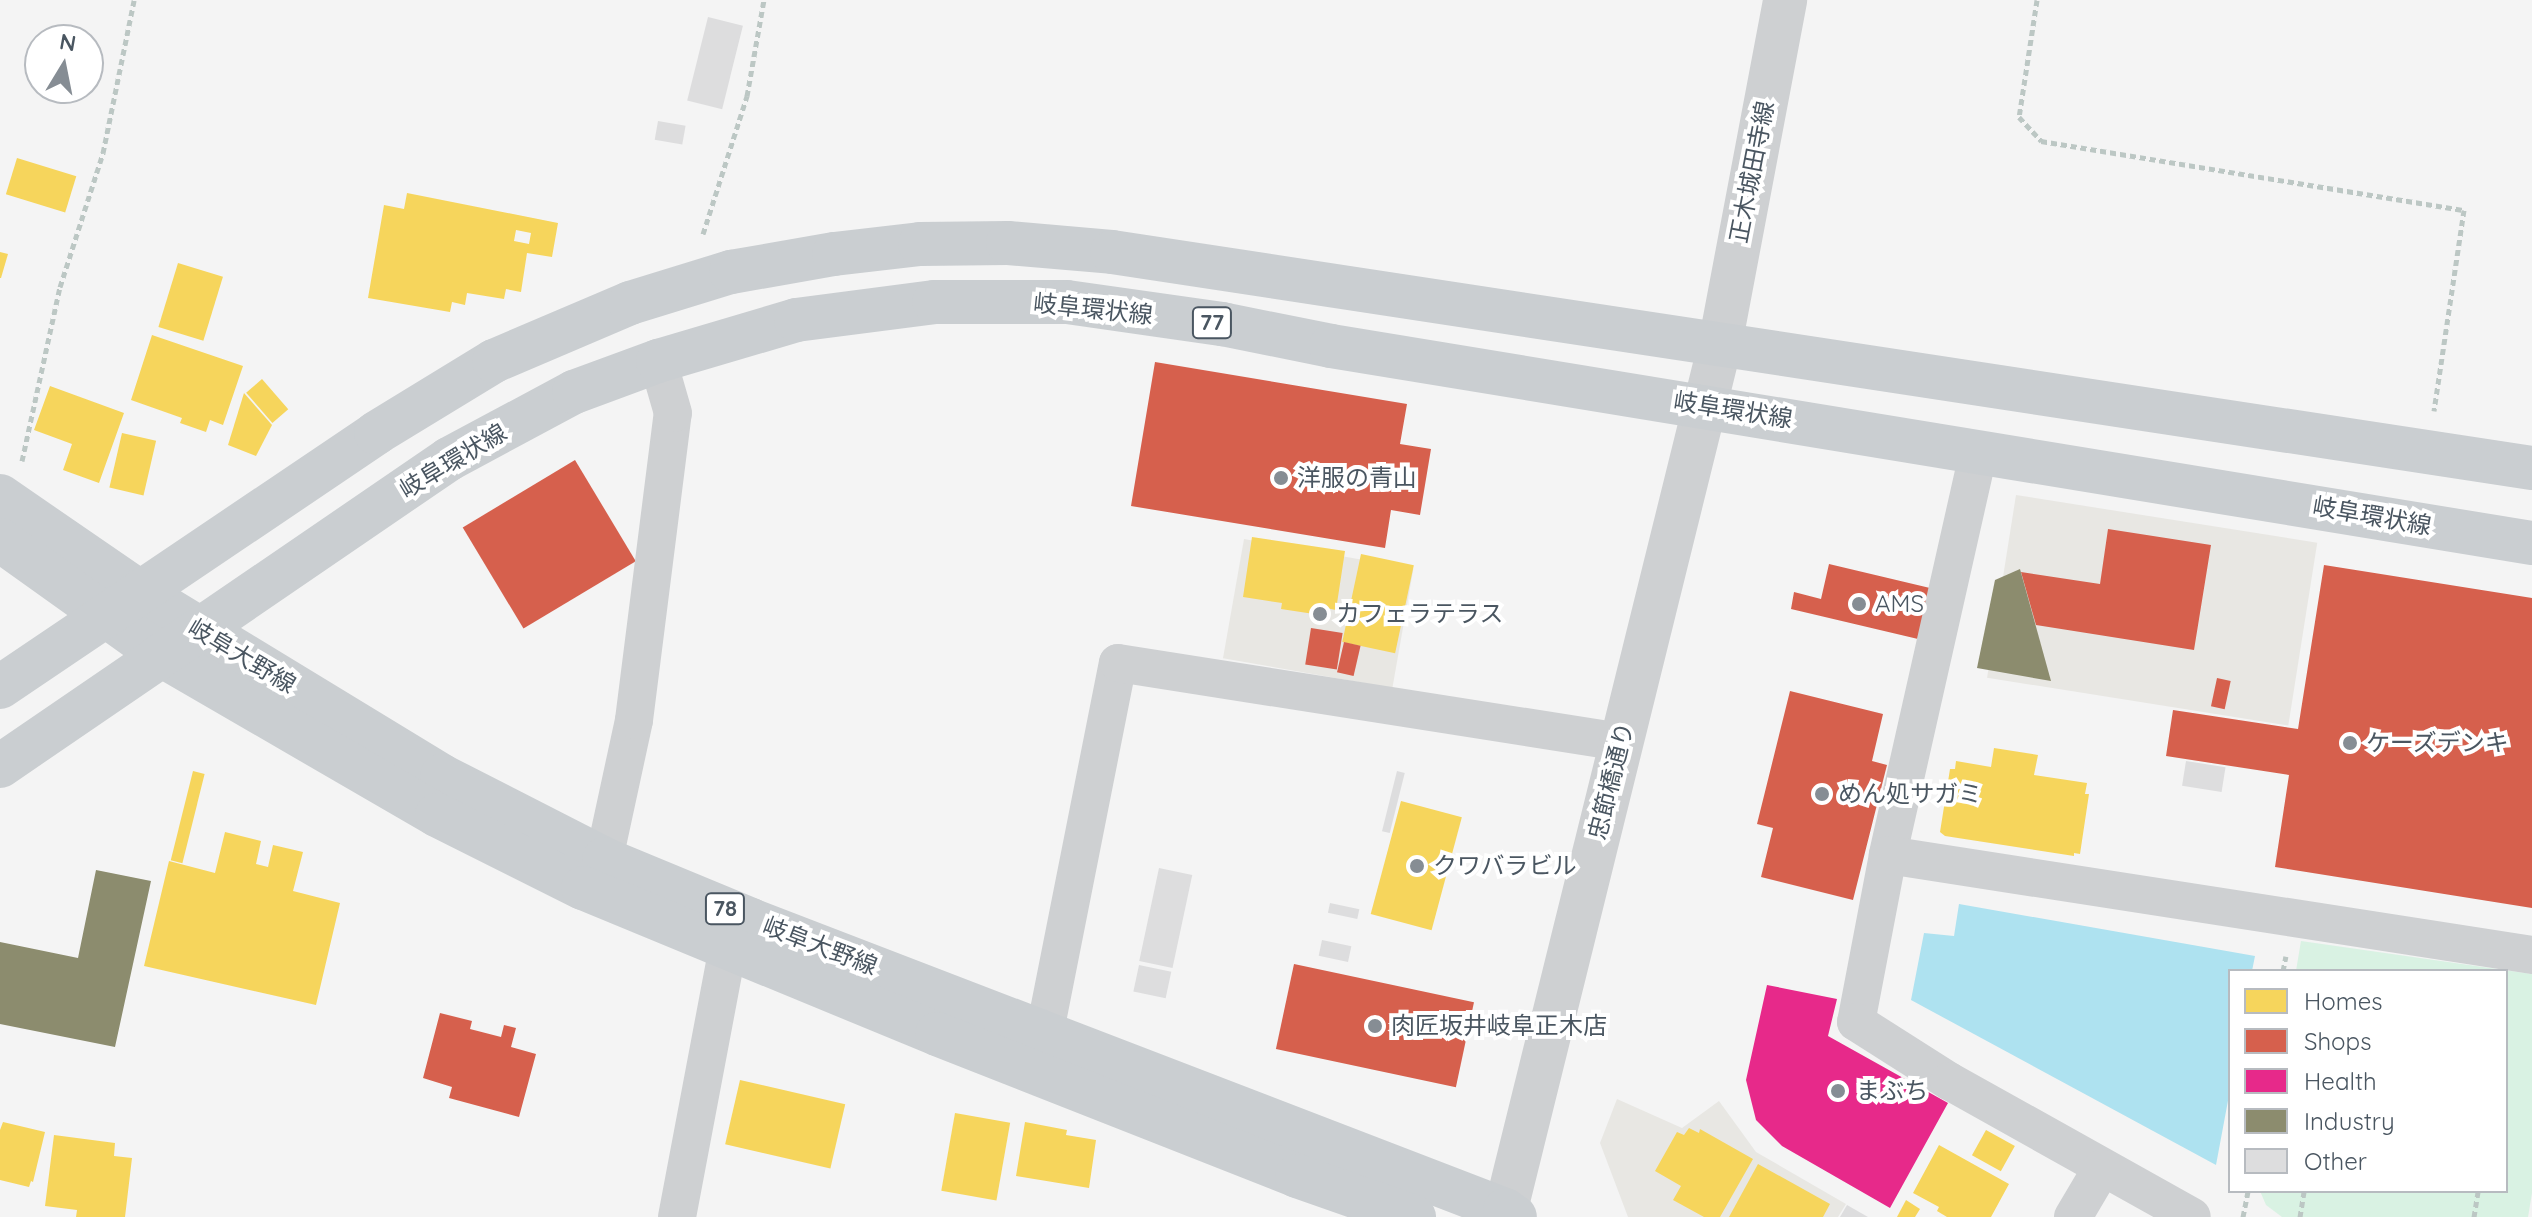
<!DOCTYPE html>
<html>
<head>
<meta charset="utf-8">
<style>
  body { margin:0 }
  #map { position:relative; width:2532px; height:1217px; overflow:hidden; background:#f4f4f4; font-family:Quicksand,"Noto Sans JP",sans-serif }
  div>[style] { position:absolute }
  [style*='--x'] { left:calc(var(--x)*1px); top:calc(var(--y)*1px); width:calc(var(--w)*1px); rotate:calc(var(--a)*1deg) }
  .commercial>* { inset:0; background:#e8e7e3; transform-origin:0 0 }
  .green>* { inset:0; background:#d9f2e3 }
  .water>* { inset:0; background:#aee2f0 }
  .homes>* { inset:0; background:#f6d55c; transform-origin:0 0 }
  .shops>* { inset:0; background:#d6604d; transform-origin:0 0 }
  .health>* { inset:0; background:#e7298a }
  .industry>* { inset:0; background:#8c8c6e }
  .building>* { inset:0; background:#ddddde; transform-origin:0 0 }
  .path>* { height:5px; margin-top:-2.5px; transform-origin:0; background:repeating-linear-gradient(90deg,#bcc7c4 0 6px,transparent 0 10px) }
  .minor>* { height:38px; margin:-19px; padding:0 19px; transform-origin:19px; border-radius:19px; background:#ced0d2 }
  .tertiary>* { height:44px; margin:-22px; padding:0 22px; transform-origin:22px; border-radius:22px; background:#ced0d2 }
  .primary>* { height:44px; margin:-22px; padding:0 22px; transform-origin:22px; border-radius:22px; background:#caced1 }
  .dots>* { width:22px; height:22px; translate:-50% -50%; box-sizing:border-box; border:4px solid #fff; border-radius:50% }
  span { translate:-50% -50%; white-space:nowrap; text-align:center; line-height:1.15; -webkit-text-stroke:8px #fff; paint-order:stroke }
  .shield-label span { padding:2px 6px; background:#fff; border:2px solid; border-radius:6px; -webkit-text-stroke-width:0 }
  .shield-label { font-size:22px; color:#4a5661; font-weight:700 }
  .street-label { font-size:24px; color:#4a5661 }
  .poi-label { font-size:24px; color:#4a5661 }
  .left { translate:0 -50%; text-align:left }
  .legend { position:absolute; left:2228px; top:969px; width:280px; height:224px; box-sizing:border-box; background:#fff; border:2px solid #b7bbc0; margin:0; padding:10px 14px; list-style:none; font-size:24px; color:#4a5661 }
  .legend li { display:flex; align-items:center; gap:16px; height:40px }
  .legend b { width:40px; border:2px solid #b7bbc0 }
  .north { position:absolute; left:24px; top:24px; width:80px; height:80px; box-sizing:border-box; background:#fff; border:2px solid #b7bbc0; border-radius:50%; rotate:10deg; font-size:22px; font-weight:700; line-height:32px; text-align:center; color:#4a5661 }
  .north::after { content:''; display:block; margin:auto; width:28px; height:36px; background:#868d94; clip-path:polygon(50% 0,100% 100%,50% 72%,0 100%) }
</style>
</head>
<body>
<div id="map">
  <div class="commercial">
    <div style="left:2016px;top:495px;width:305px;height:185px;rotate:9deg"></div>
    <div style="left:1244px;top:539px;width:172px;height:121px;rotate:10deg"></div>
    <div style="clip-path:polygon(1617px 1099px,1682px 1128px,1719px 1101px,1756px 1152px,1846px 1204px,1838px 1217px,1628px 1217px,1600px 1143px)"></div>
  </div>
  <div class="green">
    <div style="clip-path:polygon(2301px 941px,2532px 974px,2532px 1193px,2528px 1217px,2282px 1217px,2266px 1205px,2260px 1191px,2506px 1191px,2506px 971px,2296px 971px)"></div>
  </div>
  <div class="water">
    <div style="clip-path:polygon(1959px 904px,2255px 956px,2252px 971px,2230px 971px,2230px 1090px,2216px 1165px,1911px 1000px,1924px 933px,1954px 936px)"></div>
  </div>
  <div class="homes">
    <div style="left:17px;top:158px;width:62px;height:38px;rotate:17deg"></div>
    <div style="clip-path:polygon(evenodd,407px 193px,558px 223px,552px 257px,527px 253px,521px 292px,506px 289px,504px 299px,467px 293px,465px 305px,452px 302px,450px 312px,368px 298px,384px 205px,404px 209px,407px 193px,516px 230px,531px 233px,529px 244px,514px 241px,516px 230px)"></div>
    <div style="clip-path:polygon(0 252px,8px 254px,1px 278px,0 278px)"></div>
    <div style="left:178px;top:263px;width:47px;height:67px;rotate:17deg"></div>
    <div style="clip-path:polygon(152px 335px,243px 366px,223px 425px,210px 420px,206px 432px,180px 423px,182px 418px,131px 400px)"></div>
    <div style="left:262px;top:379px;width:40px;height:21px;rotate:49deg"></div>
    <div style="clip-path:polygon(50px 386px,124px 413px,99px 483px,63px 470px,72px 444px,34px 430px)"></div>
    <div style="clip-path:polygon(244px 393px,272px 425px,256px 456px,228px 445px)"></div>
    <div style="left:122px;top:433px;width:35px;height:56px;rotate:13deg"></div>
    <div style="clip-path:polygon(1252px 537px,1345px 551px,1336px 610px,1315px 606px,1314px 614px,1281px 609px,1282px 603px,1243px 597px)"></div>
    <div style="left:1361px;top:554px;width:54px;height:90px;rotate:12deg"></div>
    <div style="clip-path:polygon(1994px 748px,2038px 755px,2034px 775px,2087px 783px,2085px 794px,2089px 794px,2080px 854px,2074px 853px,2074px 856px,1945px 836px,1940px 832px,1950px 769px,1955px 769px,1956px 761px,1991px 767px)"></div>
    <div style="left:193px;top:771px;width:12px;height:92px;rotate:14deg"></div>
    <div style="left:1401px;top:801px;width:63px;height:117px;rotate:15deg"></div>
    <div style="clip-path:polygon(225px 832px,261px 841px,256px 864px,268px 867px,273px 845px,303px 852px,293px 891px,340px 903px,316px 1005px,144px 966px,169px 861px,215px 873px)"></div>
    <div style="left:740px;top:1080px;width:108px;height:66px;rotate:13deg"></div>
    <div style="left:955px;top:1113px;width:56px;height:79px;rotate:10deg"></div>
    <div style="clip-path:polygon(3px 1122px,45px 1132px,33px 1182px,31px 1181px,29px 1187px,0 1180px,0 1130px)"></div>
    <div style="clip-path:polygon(1025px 1122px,1067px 1130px,1066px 1135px,1096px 1140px,1089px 1188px,1016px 1176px)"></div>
    <div style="clip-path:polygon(1689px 1128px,1699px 1133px,1700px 1129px,1753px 1159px,1720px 1217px,1704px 1217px,1673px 1200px,1681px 1186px,1655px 1171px,1677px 1132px,1684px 1135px)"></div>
    <div style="left:1986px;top:1130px;width:33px;height:29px;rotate:29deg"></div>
    <div style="clip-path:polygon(54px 1135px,115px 1143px,114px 1156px,132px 1158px,125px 1217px,76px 1217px,77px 1210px,45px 1206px)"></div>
    <div style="clip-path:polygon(1939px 1145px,2009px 1184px,1991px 1217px,1947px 1217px,1937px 1211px,1939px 1207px,1913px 1193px)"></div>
    <div style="clip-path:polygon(1758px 1164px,1830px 1204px,1823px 1217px,1729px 1217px)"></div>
    <div style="clip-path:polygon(1906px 1200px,1920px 1209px,1915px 1217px,1897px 1217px)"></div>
  </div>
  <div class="shops">
    <div style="clip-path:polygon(1155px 362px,1407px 404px,1400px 444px,1431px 449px,1420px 515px,1391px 510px,1385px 548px,1131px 506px)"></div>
    <div style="left:575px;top:460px;width:118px;height:131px;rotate:59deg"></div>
    <div style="clip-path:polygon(2108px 529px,2211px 545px,2194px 650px,2036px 625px,2021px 572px,2100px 584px)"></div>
    <div style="clip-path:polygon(1829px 564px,1930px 588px,1918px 639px,1791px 609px,1794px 592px,1821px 599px)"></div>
    <div style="clip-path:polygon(2324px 565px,2532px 598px,2532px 908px,2275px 867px,2289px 775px,2166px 756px,2173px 710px,2298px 729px)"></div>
    <div style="left:1311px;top:628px;width:32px;height:37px;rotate:9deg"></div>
    <div style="left:1344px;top:642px;width:17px;height:31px;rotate:13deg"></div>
    <div style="left:2217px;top:678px;width:14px;height:29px;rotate:12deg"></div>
    <div style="clip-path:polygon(1790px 691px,1883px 714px,1872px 761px,1887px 765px,1853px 900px,1761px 877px,1773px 828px,1757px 824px)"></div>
    <div style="left:1294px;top:964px;width:184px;height:87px;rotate:12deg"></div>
    <div style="clip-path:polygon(440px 1013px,472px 1021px,470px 1029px,501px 1037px,504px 1025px,516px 1028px,511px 1047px,536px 1054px,519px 1117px,449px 1098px,452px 1087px,423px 1078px)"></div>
  </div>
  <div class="health">
    <div style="clip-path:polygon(1767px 985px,1837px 999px,1828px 1036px,1948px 1103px,1890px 1208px,1782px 1146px,1756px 1120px,1746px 1080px)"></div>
  </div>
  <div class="industry">
    <div style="clip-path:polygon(2020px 569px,2051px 681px,1977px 668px,1995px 580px)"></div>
    <div style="clip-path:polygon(96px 870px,151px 881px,115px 1047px,0 1024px,0 942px,78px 958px)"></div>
  </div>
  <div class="building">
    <div style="left:708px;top:17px;width:36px;height:86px;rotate:14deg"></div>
    <div style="left:658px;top:121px;width:28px;height:19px;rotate:10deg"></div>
    <div style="left:2186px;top:761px;width:40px;height:25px;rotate:9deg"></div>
    <div style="left:1397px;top:771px;width:8px;height:62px;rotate:14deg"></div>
    <div style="left:1159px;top:868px;width:34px;height:95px;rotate:12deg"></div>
    <div style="left:1330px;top:903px;width:30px;height:10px;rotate:12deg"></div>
    <div style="left:1322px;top:940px;width:30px;height:16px;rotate:12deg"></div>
    <div style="left:1139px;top:965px;width:33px;height:27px;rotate:12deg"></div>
    <div style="clip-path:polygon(1847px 1205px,1868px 1217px,1840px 1217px)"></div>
  </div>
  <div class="path">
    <div style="--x:2037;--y:0;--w:118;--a:98.7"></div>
    <div style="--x:2019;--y:117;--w:33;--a:47"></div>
    <div style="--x:2041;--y:141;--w:429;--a:9.3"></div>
    <div style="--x:2464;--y:210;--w:203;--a:98.5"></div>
    <div style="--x:703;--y:234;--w:145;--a:-72.3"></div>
    <div style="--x:747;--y:96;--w:97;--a:-80"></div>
    <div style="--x:22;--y:461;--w:178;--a:-77.7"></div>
    <div style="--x:60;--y:287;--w:141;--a:-72.2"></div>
    <div style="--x:103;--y:153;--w:156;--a:-78.5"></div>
    <div style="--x:2283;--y:971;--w:15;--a:-79"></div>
    <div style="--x:2243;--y:1217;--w:26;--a:-79"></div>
    <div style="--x:2300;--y:1217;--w:26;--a:-81"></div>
    <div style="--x:2474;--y:1217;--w:26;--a:-81"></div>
  </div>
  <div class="minor">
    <div style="--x:1979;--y:450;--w:415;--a:102.7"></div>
    <div style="--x:1888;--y:855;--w:170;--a:100.8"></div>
    <div style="--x:1856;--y:1022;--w:110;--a:32.4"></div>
    <div style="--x:1949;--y:1081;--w:278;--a:29.2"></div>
    <div style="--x:1888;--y:855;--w:652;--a:8.83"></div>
    <div style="--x:604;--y:859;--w:142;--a:-77.8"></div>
    <div style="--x:634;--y:720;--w:309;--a:-82.8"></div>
    <div style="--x:673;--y:413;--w:54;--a:-106.1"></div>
    <div style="--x:1045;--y:1031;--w:375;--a:-78.8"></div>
    <div style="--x:1118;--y:663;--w:509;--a:8.93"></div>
    <div style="--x:677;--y:1217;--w:274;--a:-79.3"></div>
    <div style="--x:2073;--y:1217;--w:57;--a:-59.4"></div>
  </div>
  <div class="tertiary">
    <div style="--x:1504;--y:1217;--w:898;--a:-76.09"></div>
    <div style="--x:1720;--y:345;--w:351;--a:-79.3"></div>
  </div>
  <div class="primary">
    <div style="--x:0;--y:496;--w:168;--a:34.5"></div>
    <div style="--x:138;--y:591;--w:356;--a:31.3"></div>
    <div style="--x:442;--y:776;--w:182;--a:27.1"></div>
    <div style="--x:604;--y:859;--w:159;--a:22.5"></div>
    <div style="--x:751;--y:920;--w:808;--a:21.04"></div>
    <div style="--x:1505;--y:1210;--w:12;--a:35"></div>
    <div style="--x:0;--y:540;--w:198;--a:35.5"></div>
    <div style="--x:161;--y:655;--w:319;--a:30.1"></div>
    <div style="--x:437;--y:815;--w:163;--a:26.6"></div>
    <div style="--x:583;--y:888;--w:383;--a:22.4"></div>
    <div style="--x:937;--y:1034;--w:387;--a:21.5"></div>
    <div style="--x:1297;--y:1176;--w:124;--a:19.3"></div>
    <div style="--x:0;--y:687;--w:454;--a:-34"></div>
    <div style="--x:376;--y:433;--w:138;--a:-31.4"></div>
    <div style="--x:494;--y:361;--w:148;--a:-23.1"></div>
    <div style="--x:630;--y:303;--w:106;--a:-17.1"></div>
    <div style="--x:731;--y:272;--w:105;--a:-9.9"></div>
    <div style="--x:834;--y:254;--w:87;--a:-6.6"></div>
    <div style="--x:920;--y:244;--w:88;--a:-0.7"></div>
    <div style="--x:1008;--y:243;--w:104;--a:4.9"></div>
    <div style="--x:1112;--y:252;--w:1436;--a:8.65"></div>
    <div style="--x:0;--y:766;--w:544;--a:-34.36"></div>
    <div style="--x:449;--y:459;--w:142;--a:-28.2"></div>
    <div style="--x:574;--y:392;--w:90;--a:-20.3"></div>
    <div style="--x:658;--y:361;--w:144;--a:-16.5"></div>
    <div style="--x:796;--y:320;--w:139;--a:-7.4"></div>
    <div style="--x:934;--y:302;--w:133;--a:0"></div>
    <div style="--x:1067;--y:302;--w:157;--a:8.1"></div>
    <div style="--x:1222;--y:324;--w:111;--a:11.4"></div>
    <div style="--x:1331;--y:346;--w:1217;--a:9.32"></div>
  </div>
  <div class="dots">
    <div style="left:1281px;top:478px;background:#868d94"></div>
    <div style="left:1859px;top:604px;background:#868d94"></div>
    <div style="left:1320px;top:614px;background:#868d94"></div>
    <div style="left:2350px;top:743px;background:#868d94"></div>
    <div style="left:1822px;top:794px;background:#868d94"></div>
    <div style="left:1417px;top:866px;background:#868d94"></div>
    <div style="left:1375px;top:1026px;background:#868d94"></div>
    <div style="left:1838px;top:1091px;background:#868d94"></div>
  </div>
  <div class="shield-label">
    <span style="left:1212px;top:323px">77</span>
    <span style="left:725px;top:909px">78</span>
  </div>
  <div class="street-label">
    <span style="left:1752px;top:172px;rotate:-79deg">正木城田寺線</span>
    <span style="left:1093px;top:309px;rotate:6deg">岐阜環状線</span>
    <span style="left:1733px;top:410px;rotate:9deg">岐阜環状線</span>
    <span style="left:453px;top:461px;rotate:-31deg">岐阜環状線</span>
    <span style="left:2372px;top:516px;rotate:10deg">岐阜環状線</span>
    <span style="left:242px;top:656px;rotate:31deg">岐阜大野線</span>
    <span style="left:1611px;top:781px;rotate:-76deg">忠節橋通り</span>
    <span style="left:820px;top:946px;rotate:21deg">岐阜大野線</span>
  </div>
  <div class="poi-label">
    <span class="left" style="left:1297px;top:478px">洋服の青山</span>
    <span class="left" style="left:1875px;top:604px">AMS</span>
    <span class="left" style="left:1336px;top:614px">カフェラテラス</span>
    <span class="left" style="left:2366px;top:743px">ケーズデンキ</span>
    <span class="left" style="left:1838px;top:794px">めん処サガミ</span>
    <span class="left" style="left:1433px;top:866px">クワバラビル</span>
    <span class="left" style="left:1391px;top:1026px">肉匠坂井岐阜正木店</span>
    <span class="left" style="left:1856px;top:1091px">まぶち</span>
  </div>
  <ul class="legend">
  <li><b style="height:22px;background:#f6d55c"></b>Homes</li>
  <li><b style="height:22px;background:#d6604d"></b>Shops</li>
  <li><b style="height:22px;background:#e7298a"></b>Health</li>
  <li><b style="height:22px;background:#8c8c6e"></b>Industry</li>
  <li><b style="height:22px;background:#ddddde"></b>Other</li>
  </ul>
  <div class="north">N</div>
</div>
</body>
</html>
